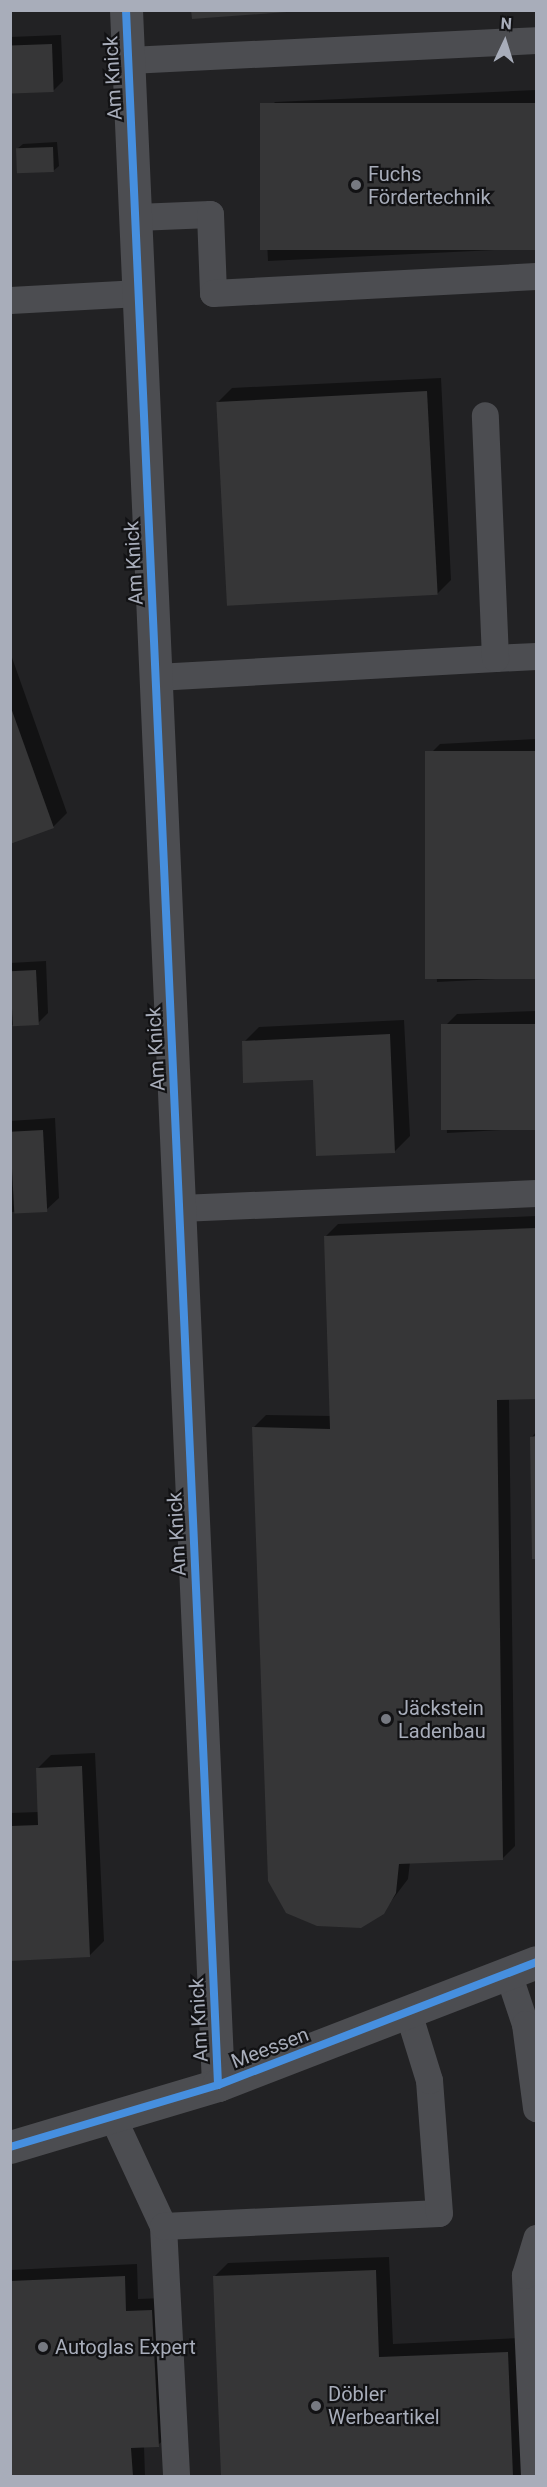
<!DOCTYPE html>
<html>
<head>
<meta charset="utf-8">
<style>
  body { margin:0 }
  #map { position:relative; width:547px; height:2487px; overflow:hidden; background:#181818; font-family:Roboto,sans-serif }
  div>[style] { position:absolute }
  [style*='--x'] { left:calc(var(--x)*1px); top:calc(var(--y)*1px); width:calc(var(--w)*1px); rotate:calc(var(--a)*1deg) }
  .built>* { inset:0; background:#222224; transform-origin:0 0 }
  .shadow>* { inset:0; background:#0007 }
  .building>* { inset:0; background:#363637; transform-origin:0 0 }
  .lane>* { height:27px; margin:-13.5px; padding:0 13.5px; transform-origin:13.5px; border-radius:13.5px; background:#4c4d51 }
  .street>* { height:33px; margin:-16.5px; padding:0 16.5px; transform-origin:16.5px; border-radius:16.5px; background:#4c4d51 }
  .cycleway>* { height:8px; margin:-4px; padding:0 4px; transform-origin:4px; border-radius:4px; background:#468fdf }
  .dots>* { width:16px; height:16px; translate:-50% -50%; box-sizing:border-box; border:3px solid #121214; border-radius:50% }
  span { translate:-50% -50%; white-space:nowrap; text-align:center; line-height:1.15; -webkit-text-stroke:4.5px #121214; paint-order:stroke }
  .street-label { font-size:20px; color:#a8adba }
  .poi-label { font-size:20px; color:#a8adba }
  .left { translate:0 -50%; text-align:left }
  .frame { position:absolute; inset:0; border:12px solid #a8adba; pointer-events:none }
  .north { position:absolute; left:475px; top:12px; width:60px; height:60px; -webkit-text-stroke:4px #121214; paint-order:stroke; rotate:4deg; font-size:16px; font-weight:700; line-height:24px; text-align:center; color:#a8adba }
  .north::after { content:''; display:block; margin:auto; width:21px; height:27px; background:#a8adba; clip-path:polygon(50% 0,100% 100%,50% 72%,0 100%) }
</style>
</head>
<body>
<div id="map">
  <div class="built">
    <div style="left:11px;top:11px;width:525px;height:2465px"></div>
  </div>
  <div class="shadow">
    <div style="clip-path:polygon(61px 35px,63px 81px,54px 90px,10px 93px,10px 37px)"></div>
    <div style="clip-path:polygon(536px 90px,536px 248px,268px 261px,261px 116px,275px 102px)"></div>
    <div style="clip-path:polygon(57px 142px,59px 166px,53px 171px,17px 149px,23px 144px)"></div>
    <div style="clip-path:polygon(441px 378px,451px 580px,437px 594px,218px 402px,232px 388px)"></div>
    <div style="clip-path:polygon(10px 652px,67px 813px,53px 827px,10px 843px)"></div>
    <div style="clip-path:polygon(536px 739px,536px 977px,437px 982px,426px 758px,440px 744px)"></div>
    <div style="clip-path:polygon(46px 961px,48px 1013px,38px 1023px,10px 1025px,10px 963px)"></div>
    <div style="clip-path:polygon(536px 1011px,536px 1128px,447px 1133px,442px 1029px,457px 1014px)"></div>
    <div style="clip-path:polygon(404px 1020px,410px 1136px,395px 1151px,315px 1078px,244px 1042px,259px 1027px)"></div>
    <div style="clip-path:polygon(55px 1118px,59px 1198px,46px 1210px,10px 1212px,10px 1121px)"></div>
    <div style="clip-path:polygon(536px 1216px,536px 1398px,509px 1398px,515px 1846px,502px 1859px,410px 1862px,408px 1879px,383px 1912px,254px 1427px,266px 1415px,331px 1416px,325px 1237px,338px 1224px)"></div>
    <div style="clip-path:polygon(536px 1432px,536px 1558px,533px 1558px,532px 1437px)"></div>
    <div style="clip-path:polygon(95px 1753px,104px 1941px,90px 1955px,10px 1959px,10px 1813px,39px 1812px,37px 1769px,51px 1755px)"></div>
    <div style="clip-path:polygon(389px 2257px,393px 2344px,521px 2338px,527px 2476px,222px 2476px,214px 2277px,228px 2263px)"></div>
    <div style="clip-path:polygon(137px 2264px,138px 2299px,164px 2298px,171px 2433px,158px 2445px,144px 2446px,145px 2476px,10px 2476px,10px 2270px)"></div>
  </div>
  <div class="building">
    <div style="clip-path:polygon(191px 10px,287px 10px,287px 12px,192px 19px)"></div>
    <div style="left:52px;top:44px;width:48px;height:42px;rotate:88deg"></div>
    <div style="left:536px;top:103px;width:147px;height:276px;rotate:90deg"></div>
    <div style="left:53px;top:147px;width:25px;height:37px;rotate:88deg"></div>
    <div style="left:427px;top:391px;width:204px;height:211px;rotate:87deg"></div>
    <div style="clip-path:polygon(10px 705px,54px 828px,10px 844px)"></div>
    <div style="left:536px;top:751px;width:228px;height:111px;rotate:90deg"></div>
    <div style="left:36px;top:970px;width:55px;height:26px;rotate:87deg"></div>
    <div style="left:536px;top:1024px;width:106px;height:95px;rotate:90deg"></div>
    <div style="clip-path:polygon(390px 1034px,395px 1153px,316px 1156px,313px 1080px,243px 1083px,242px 1041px)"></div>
    <div style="left:43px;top:1130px;width:82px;height:33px;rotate:87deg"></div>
    <div style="clip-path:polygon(536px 1228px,536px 1399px,497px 1400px,503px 1860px,399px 1864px,396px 1893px,384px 1914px,361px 1928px,317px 1926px,286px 1913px,268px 1881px,252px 1427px,330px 1429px,324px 1236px)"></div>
    <div style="clip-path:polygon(536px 1436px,536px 1559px,532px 1559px,530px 1437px)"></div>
    <div style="clip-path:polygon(82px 1766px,90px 1957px,10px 1961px,10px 1826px,38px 1825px,36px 1768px)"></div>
    <div style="clip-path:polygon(376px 2270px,379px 2357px,508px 2352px,513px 2476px,221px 2476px,213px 2276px)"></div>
    <div style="clip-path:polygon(125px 2276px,126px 2311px,152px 2310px,159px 2447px,131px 2448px,133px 2476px,10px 2476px,10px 2281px)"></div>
  </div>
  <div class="lane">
    <div style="--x:129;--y:60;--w:407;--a:-2.8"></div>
    <div style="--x:136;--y:217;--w:74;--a:-2.3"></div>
    <div style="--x:210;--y:214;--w:79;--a:87.8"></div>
    <div style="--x:213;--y:293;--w:323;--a:-3"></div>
    <div style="--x:10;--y:300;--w:129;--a:-3.1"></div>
    <div style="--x:495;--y:658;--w:41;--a:-2.8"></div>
    <div style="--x:156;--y:677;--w:340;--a:-3.2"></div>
    <div style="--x:495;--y:658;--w:243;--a:-92.4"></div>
    <div style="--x:180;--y:1208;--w:356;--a:-2.4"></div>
    <div style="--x:508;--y:1973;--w:54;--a:71.6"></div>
    <div style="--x:525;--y:2024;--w:85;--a:82.5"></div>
    <div style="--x:112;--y:2116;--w:121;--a:65.1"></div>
    <div style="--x:163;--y:2226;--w:250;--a:87"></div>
    <div style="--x:163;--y:2226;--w:276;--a:-2.7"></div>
    <div style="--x:439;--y:2213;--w:133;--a:-94.3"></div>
    <div style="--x:429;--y:2080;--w:71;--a:-107.2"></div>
    <div style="--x:534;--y:2476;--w:201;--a:-92.6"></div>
    <div style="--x:525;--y:2275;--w:39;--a:-73"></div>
  </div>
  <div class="street">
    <div style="--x:126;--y:10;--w:2077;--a:87.46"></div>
    <div style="--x:10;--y:2147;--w:217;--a:-16.6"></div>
    <div style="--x:218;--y:2085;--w:341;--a:-21.1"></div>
  </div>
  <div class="cycleway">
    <div style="--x:126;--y:10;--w:2077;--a:87.46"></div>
    <div style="--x:10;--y:2147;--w:217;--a:-16.6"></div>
    <div style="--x:218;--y:2085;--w:341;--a:-21.1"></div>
  </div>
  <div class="dots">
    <div style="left:356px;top:185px;background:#767981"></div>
    <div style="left:386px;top:1719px;background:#767981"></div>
    <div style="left:43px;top:2347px;background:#767981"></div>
    <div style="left:316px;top:2406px;background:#767981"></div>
  </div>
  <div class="street-label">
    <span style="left:113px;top:78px;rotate:-93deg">Am Knick</span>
    <span style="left:134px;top:563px;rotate:-93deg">Am Knick</span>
    <span style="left:156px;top:1049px;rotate:-93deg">Am Knick</span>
    <span style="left:177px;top:1534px;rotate:-93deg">Am Knick</span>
    <span style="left:199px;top:2020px;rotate:-93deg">Am Knick</span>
    <span style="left:270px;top:2048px;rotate:-21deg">Meessen</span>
  </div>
  <div class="poi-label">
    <span class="left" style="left:368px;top:186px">Fuchs<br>Fördertechnik</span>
    <span class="left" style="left:398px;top:1720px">Jäckstein<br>Ladenbau</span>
    <span class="left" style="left:55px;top:2347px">Autoglas Expert</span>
    <span class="left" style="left:328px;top:2406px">Döbler<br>Werbeartikel</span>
  </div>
  <div class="frame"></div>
  <div class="north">N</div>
</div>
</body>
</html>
